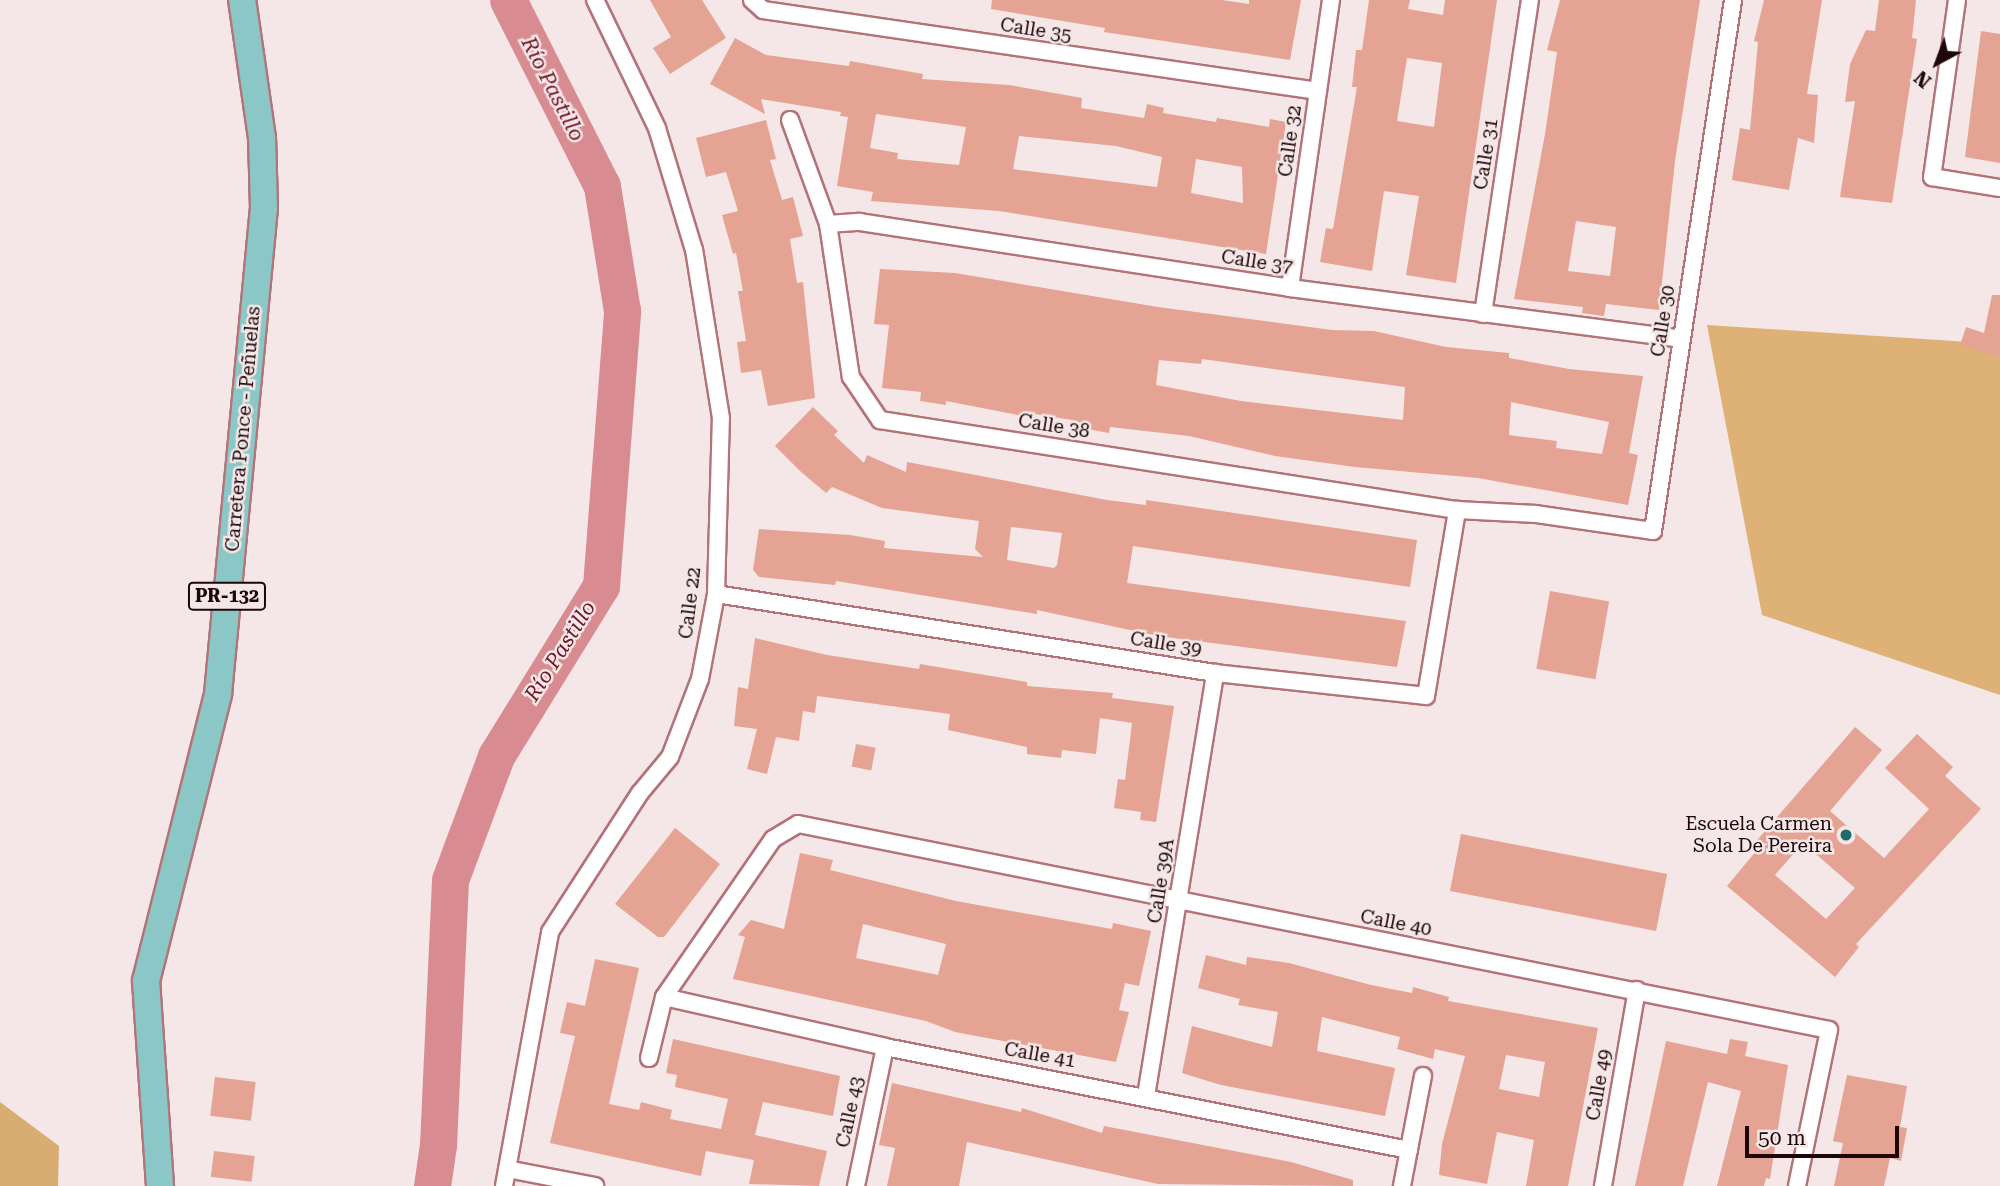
<!DOCTYPE html>
<html>
<head>
<meta charset="utf-8">
<style>
  body { margin:0 }
  #map { position:relative; width:2000px; height:1186px; overflow:hidden; background:#f5e7e7; font-family:"Roboto Serif",serif }
  div>[style] { position:absolute }
  [style*='--x'] { left:calc(var(--x)*1px); top:calc(var(--y)*1px); width:calc(var(--w)*1px); rotate:calc(var(--a)*1deg) }
  .green>* { inset:0; background:#deb276 }
  .forest>* { inset:0; background:#d8ad71 }
  .river>* { height:37px; margin:-18.5px; padding:0 18.5px; transform-origin:18.5px; border-radius:18.5px; background:#d88c92 }
  .building>* { inset:0; background:#e4a393; transform-origin:0 0 }
  .roads { filter:drop-shadow(2px 0 #b37479) drop-shadow(-2px 0 #b37479) drop-shadow(0 2px #b37479) drop-shadow(0 -2px #b37479) }
  .street>* { height:16px; margin:-8px; padding:0 8px; transform-origin:8px; border-radius:8px; background:#fff }
  .primary>* { height:26px; margin:-13px; padding:0 13px; transform-origin:13px; border-radius:13px; background:#8bc7c6 }
  .dots>* { width:19px; height:19px; translate:-50% -50%; box-sizing:border-box; border:4px solid #f5e7e7; border-radius:50% }
  span { translate:-50% -50%; white-space:nowrap; text-align:center; line-height:1.15; -webkit-text-stroke:5px #f5e7e7; paint-order:stroke }
  .shield-label span { padding:2px 5px; background:#f5e7e7; border:2px solid; border-radius:5px; -webkit-text-stroke-width:0 }
  .shield-label { font-size:18px; color:#1d0709; font-weight:700 }
  .street-label { font-size:19px; color:#1d0709 }
  .poi-label { font-size:19px; color:#1d0709 }
  .right { translate:-100% -50%; text-align:right }
  .water-label { font-size:21px; color:#6f1528; font-style:italic }
  .north { position:absolute; left:1902px; top:28px; width:70px; height:70px; -webkit-text-stroke:5px #f5e7e7; paint-order:stroke; rotate:221deg; font-size:19px; font-weight:700; line-height:28px; text-align:center; color:#1d0709 }
  .north::after { content:''; display:block; margin:auto; width:24px; height:32px; background:#1d0709; clip-path:polygon(50% 0,100% 100%,50% 72%,0 100%) }
  .scale { position:absolute; left:1745px; top:1126px; width:154px; height:32px; box-sizing:border-box; border:4px solid #1d0709; border-top:0; padding-left:9px; font-size:21px; line-height:24px; white-space:nowrap; color:#1d0709; -webkit-text-stroke:5px #f5e7e7; paint-order:stroke }
</style>
</head>
<body>
<div id="map">
  <div class="green">
    <div style="clip-path:polygon(1707px 325px,2000px 344px,2000px 695px,1762px 615px)"></div>
  </div>
  <div class="forest">
    <div style="clip-path:polygon(0 1102px,59px 1146px,58px 1186px,0 1186px)"></div>
  </div>
  <div class="river">
    <div style="--x:432;--y:1186;--w:41;--a:-81.7"></div>
    <div style="--x:438;--y:1145;--w:265;--a:-87.4"></div>
    <div style="--x:450;--y:880;--w:132;--a:-69.6"></div>
    <div style="--x:496;--y:756;--w:200;--a:-58.3"></div>
    <div style="--x:601;--y:586;--w:276;--a:-85.6"></div>
    <div style="--x:622;--y:311;--w:127;--a:-99.1"></div>
    <div style="--x:602;--y:186;--w:208;--a:-116.8"></div>
  </div>
  <div class="building">
    <div style="clip-path:polygon(650px 0,702px 0,726px 38px,670px 74px,653px 48px,671px 37px)"></div>
    <div style="clip-path:polygon(992px 0,1222px 0,1249px 4px,1249px 0,1301px 0,1290px 60px,1104px 32px,1105px 28px,991px 9px)"></div>
    <div style="clip-path:polygon(evenodd,1369px 0,1410px 0,1408px 9px,1443px 15px,1445px 0,1497px 0,1456px 283px,1406px 275px,1419px 196px,1384px 191px,1372px 271px,1320px 262px,1326px 228px,1333px 229px,1357px 87px,1352px 87px,1356px 50px,1362px 50px,1369px 0,1407px 58px,1442px 63px,1434px 127px,1397px 121px,1407px 58px)"></div>
    <div style="clip-path:polygon(evenodd,1560px 0,1700px 0,1675px 161px,1659px 310px,1606px 304px,1604px 316px,1582px 313px,1583px 307px,1514px 299px,1545px 134px,1557px 52px,1547px 50px,1560px 0,1576px 221px,1616px 227px,1610px 276px,1568px 271px,1576px 221px)"></div>
    <div style="clip-path:polygon(1764px 0,1822px 0,1807px 94px,1818px 95px,1814px 143px,1798px 138px,1789px 190px,1732px 180px,1740px 128px,1750px 130px,1758px 42px,1754px 41px)"></div>
    <div style="clip-path:polygon(1879px 0,1916px 0,1912px 38px,1917px 39px,1892px 203px,1840px 197px,1855px 101px,1845px 102px,1850px 64px,1866px 30px,1875px 31px)"></div>
    <div style="clip-path:polygon(1981px 31px,2000px 34px,2000px 163px,1965px 157px)"></div>
    <div style="clip-path:polygon(evenodd,735px 38px,766px 55px,849px 66px,850px 61px,923px 74px,922px 79px,1009px 85px,1082px 98px,1081px 108px,1144px 118px,1147px 104px,1164px 108px,1163px 113px,1216px 122px,1217px 118px,1269px 127px,1270px 119px,1286px 122px,1266px 254px,999px 211px,871px 201px,873px 192px,837px 186px,848px 117px,840px 116px,841px 112px,761px 99px,765px 114px,710px 84px,735px 38px,876px 114px,966px 127px,959px 165px,897px 159px,898px 153px,870px 148px,876px 114px,735px 38px,1019px 136px,1116px 146px,1162px 157px,1157px 187px,1013px 169px,1019px 136px,735px 38px,1196px 159px,1242px 167px,1243px 203px,1191px 193px,1196px 159px)"></div>
    <div style="clip-path:polygon(766px 120px,776px 159px,770px 160px,782px 200px,793px 197px,803px 236px,790px 239px,797px 283px,803px 282px,815px 398px,768px 406px,761px 370px,741px 373px,737px 342px,746px 341px,738px 291px,743px 291px,736px 253px,733px 254px,722px 215px,738px 211px,726px 172px,706px 177px,696px 138px)"></div>
    <div style="clip-path:polygon(evenodd,880px 269px,955px 273px,1158px 307px,1332px 330px,1374px 331px,1446px 347px,1509px 353px,1509px 358px,1569px 369px,1643px 376px,1629px 453px,1638px 455px,1628px 505px,1478px 478px,1355px 467px,1275px 456px,1189px 436px,1110px 427px,1109px 433px,1077px 427px,1078px 421px,1029px 413px,1028px 417px,946px 401px,946px 405px,920px 401px,921px 392px,882px 388px,889px 325px,874px 324px,880px 269px,1202px 359px,1405px 387px,1403px 420px,1241px 401px,1156px 385px,1159px 360px,1201px 364px,1202px 359px,880px 269px,1511px 402px,1609px 422px,1602px 454px,1556px 448px,1557px 441px,1509px 435px,1511px 402px)"></div>
    <div style="clip-path:polygon(1992px 295px,2000px 295px,2000px 357px,1960px 345px,1966px 327px,1984px 333px)"></div>
    <div style="clip-path:polygon(evenodd,813px 407px,838px 431px,834px 435px,864px 463px,867px 455px,906px 472px,907px 462px,1107px 500px,1146px 505px,1146px 500px,1417px 540px,1410px 587px,1133px 546px,1127px 583px,1406px 621px,1397px 667px,1158px 636px,1037px 610px,1037px 614px,836px 581px,835px 585px,759px 577px,753px 570px,759px 529px,850px 535px,885px 541px,884px 548px,983px 557px,975px 549px,979px 521px,882px 508px,832px 487px,826px 493px,800px 471px,775px 446px,813px 407px,1011px 527px,1062px 533px,1057px 565px,1054px 568px,1007px 560px,1011px 527px)"></div>
    <div style="left:1550px;top:591px;width:60px;height:79px;rotate:10deg"></div>
    <div style="clip-path:polygon(755px 638px,827px 655px,919px 669px,920px 664px,1027px 682px,1027px 686px,1113px 693px,1112px 698px,1174px 706px,1156px 822px,1140px 820px,1141px 812px,1114px 808px,1118px 779px,1125px 780px,1132px 723px,1100px 718px,1096px 754px,1062px 750px,1061px 758px,1027px 754px,1027px 747px,948px 730px,950px 714px,817px 696px,815px 713px,803px 711px,799px 741px,776px 737px,767px 774px,747px 769px,757px 729px,734px 726px,738px 687px,748px 689px)"></div>
    <div style="clip-path:polygon(evenodd,1855px 727px,1882px 750px,1830px 811px,1884px 858px,1929px 809px,1885px 768px,1917px 734px,1953px 767px,1945px 776px,1981px 809px,1856px 944px,1859px 947px,1835px 977px,1727px 886px,1757px 850px,1752px 846px,1855px 727px,1803px 843px,1855px 888px,1826px 919px,1775px 875px,1803px 843px)"></div>
    <div style="left:856px;top:744px;width:20px;height:23px;rotate:11deg"></div>
    <div style="clip-path:polygon(675px 828px,720px 864px,664px 937px,658px 937px,615px 904px)"></div>
    <div style="left:1461px;top:834px;width:210px;height:58px;rotate:11deg"></div>
    <div style="clip-path:polygon(evenodd,800px 853px,833px 860px,830px 870px,956px 901px,1112px 929px,1113px 923px,1151px 931px,1139px 986px,1125px 983px,1119px 1010px,1129px 1012px,1116px 1062px,955px 1032px,926px 1021px,733px 979px,745px 937px,738px 935px,751px 920px,784px 929px,800px 853px,863px 924px,946px 944px,938px 975px,856px 958px,863px 924px)"></div>
    <div style="clip-path:polygon(evenodd,1206px 955px,1246px 965px,1247px 957px,1289px 963px,1371px 985px,1412px 993px,1413px 987px,1449px 997px,1448px 1001px,1598px 1028px,1568px 1186px,1526px 1186px,1534px 1140px,1497px 1132px,1487px 1184px,1439px 1175px,1442px 1144px,1465px 1056px,1435px 1049px,1433px 1059px,1397px 1049px,1400px 1037px,1322px 1017px,1317px 1051px,1395px 1068px,1385px 1116px,1221px 1085px,1182px 1073px,1192px 1026px,1272px 1047px,1278px 1012px,1238px 1005px,1240px 999px,1198px 988px,1206px 955px,1506px 1055px,1545px 1062px,1539px 1097px,1499px 1089px,1506px 1055px)"></div>
    <div style="clip-path:polygon(595px 959px,639px 968px,609px 1104px,639px 1110px,641px 1102px,672px 1110px,670px 1119px,721px 1129px,728px 1099px,675px 1087px,677px 1075px,666px 1073px,673px 1039px,840px 1076px,833px 1116px,763px 1102px,755px 1135px,827px 1151px,819px 1186px,749px 1184px,754px 1160px,706px 1151px,701px 1176px,550px 1143px,575px 1036px,560px 1033px,567px 1002px,585px 1006px)"></div>
    <div style="clip-path:polygon(1730px 1039px,1748px 1042px,1745px 1056px,1788px 1065px,1770px 1179px,1766px 1178px,1764px 1186px,1717px 1186px,1741px 1091px,1708px 1082px,1683px 1186px,1635px 1186px,1666px 1041px,1727px 1054px)"></div>
    <div style="clip-path:polygon(1847px 1075px,1907px 1086px,1900px 1127px,1907px 1128px,1901px 1161px,1890px 1158px,1884px 1186px,1834px 1186px,1843px 1143px,1833px 1141px)"></div>
    <div style="left:215px;top:1077px;width:41px;height:39px;rotate:7deg"></div>
    <div style="clip-path:polygon(892px 1083px,1021px 1112px,1022px 1108px,1102px 1133px,1104px 1126px,1291px 1162px,1353px 1180px,1353px 1186px,1158px 1184px,967px 1142px,959px 1186px,887px 1186px,895px 1148px,879px 1145px)"></div>
    <div style="left:214px;top:1151px;width:41px;height:26px;rotate:7deg"></div>
  </div>
  <div class="roads">
    <div class="street">
      <div style="--x:752;--y:0;--w:15;--a:42"></div>
      <div style="--x:763;--y:10;--w:561;--a:8.3"></div>
      <div style="--x:1957;--y:0;--w:179;--a:98"></div>
      <div style="--x:1932;--y:177;--w:69;--a:9.2"></div>
      <div style="--x:790;--y:120;--w:111;--a:69.9"></div>
      <div style="--x:828;--y:224;--w:155;--a:81.5"></div>
      <div style="--x:851;--y:377;--w:52;--a:56"></div>
      <div style="--x:880;--y:420;--w:584;--a:8.87"></div>
      <div style="--x:1457;--y:510;--w:79;--a:2.9"></div>
      <div style="--x:1536;--y:514;--w:118;--a:8.3"></div>
      <div style="--x:1653;--y:531;--w:537;--a:-81.43"></div>
      <div style="--x:828;--y:224;--w:32;--a:-4"></div>
      <div style="--x:860;--y:222;--w:435;--a:8.7"></div>
      <div style="--x:1290;--y:288;--w:394;--a:7.4"></div>
      <div style="--x:1290;--y:288;--w:291;--a:-81.9"></div>
      <div style="--x:1483;--y:314;--w:317;--a:-81.5"></div>
      <div style="--x:716;--y:594;--w:505;--a:9"></div>
      <div style="--x:1215;--y:673;--w:212;--a:6.2"></div>
      <div style="--x:1426;--y:696;--w:189;--a:-80.5"></div>
      <div style="--x:664;--y:997;--w:227;--a:12.7"></div>
      <div style="--x:885;--y:1047;--w:534;--a:11.12"></div>
      <div style="--x:649;--y:1058;--w:63;--a:-76.2"></div>
      <div style="--x:664;--y:997;--w:192;--a:-55.4"></div>
      <div style="--x:773;--y:839;--w:29;--a:-31"></div>
      <div style="--x:798;--y:824;--w:1051;--a:11.3"></div>
      <div style="--x:1829;--y:1030;--w:159;--a:101.6"></div>
      <div style="--x:1146;--y:1096;--w:429;--a:-80.7"></div>
      <div style="--x:507;--y:1169;--w:90;--a:10.9"></div>
      <div style="--x:504;--y:1186;--w:258;--a:-79.7"></div>
      <div style="--x:550;--y:932;--w:166;--a:-57.1"></div>
      <div style="--x:640;--y:793;--w:47;--a:-50.2"></div>
      <div style="--x:670;--y:757;--w:84;--a:-69"></div>
      <div style="--x:700;--y:679;--w:86;--a:-79.3"></div>
      <div style="--x:716;--y:594;--w:176;--a:-88.4"></div>
      <div style="--x:721;--y:418;--w:170;--a:-99.1"></div>
      <div style="--x:694;--y:250;--w:127;--a:-106.9"></div>
      <div style="--x:657;--y:128;--w:142;--a:-115.8"></div>
      <div style="--x:856;--y:1186;--w:142;--a:-78.2"></div>
      <div style="--x:1402;--y:1186;--w:112;--a:-79.2"></div>
      <div style="--x:1603;--y:1186;--w:199;--a:-80.2"></div>
    </div>
    <div class="primary">
      <div style="--x:160;--y:1186;--w:205;--a:-93.9"></div>
      <div style="--x:146;--y:981;--w:296;--a:-75.9"></div>
      <div style="--x:218;--y:694;--w:488;--a:-84.6"></div>
      <div style="--x:264;--y:208;--w:70;--a:-91.6"></div>
      <div style="--x:262;--y:138;--w:139;--a:-98.2"></div>
    </div>
  </div>
  <div class="dots">
    <div style="left:1846px;top:835px;background:#1e6b6a"></div>
  </div>
  <div class="shield-label">
    <span style="left:227px;top:596px">PR-132</span>
  </div>
  <div class="street-label">
    <span style="left:1036px;top:30px;rotate:9deg">Calle 35</span>
    <span style="left:1290px;top:141px;rotate:-82deg">Calle 32</span>
    <span style="left:1486px;top:154px;rotate:-81deg">Calle 31</span>
    <span style="left:1257px;top:262px;rotate:9deg">Calle 37</span>
    <span style="left:1663px;top:321px;rotate:-81deg">Calle 30</span>
    <span style="left:1054px;top:426px;rotate:9deg">Calle 38</span>
    <span style="left:243px;top:429px;rotate:-85deg">Carretera Ponce - Peñuelas</span>
    <span style="left:690px;top:603px;rotate:-83deg">Calle 22</span>
    <span style="left:1166px;top:644px;rotate:9deg">Calle 39</span>
    <span style="left:1161px;top:881px;rotate:-81deg">Calle 39A</span>
    <span style="left:1396px;top:923px;rotate:11deg">Calle 40</span>
    <span style="left:1040px;top:1055px;rotate:10deg">Calle 41</span>
    <span style="left:1599px;top:1085px;rotate:-80deg">Calle 49</span>
    <span style="left:850px;top:1112px;rotate:-78deg">Calle 43</span>
  </div>
  <div class="poi-label">
    <span class="right" style="left:1832px;top:835px">Escuela Carmen<br>Sola De Pereira</span>
  </div>
  <div class="water-label">
    <span style="left:553px;top:89px;rotate:63deg">Río Pastillo</span>
    <span style="left:560px;top:651px;rotate:-58deg">Río Pastillo</span>
  </div>
  <div class="north">N</div>
  <div class="scale">50 m</div>
</div>
</body>
</html>
